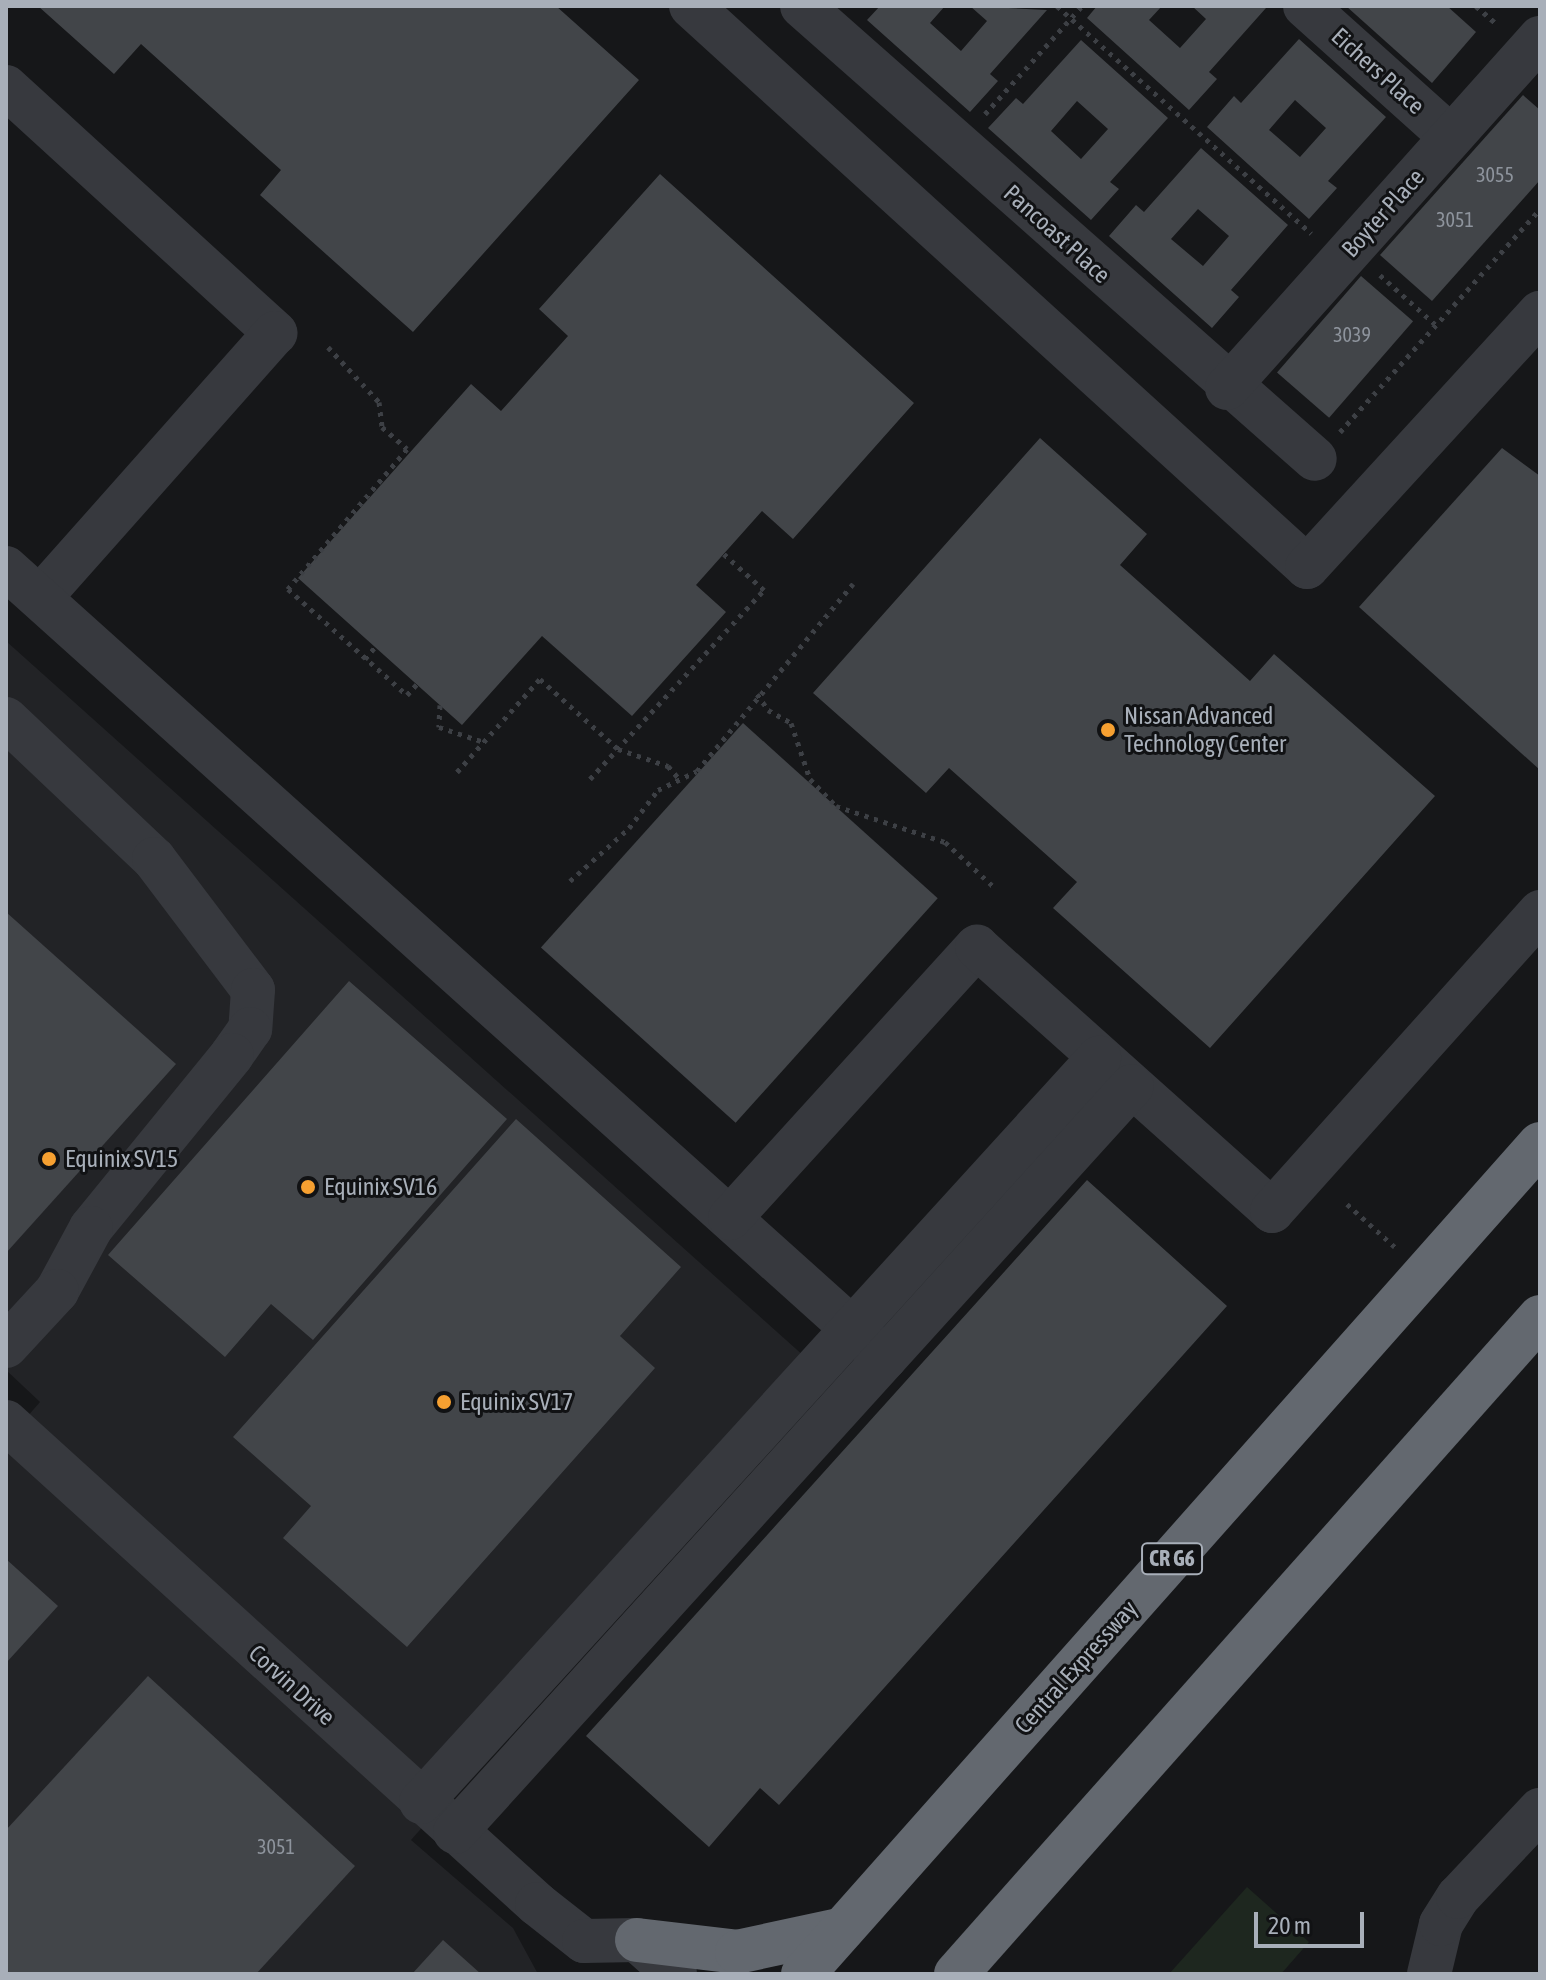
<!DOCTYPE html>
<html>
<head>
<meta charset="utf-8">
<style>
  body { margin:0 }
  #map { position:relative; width:1546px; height:1980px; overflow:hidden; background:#161719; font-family:"Asap Condensed",sans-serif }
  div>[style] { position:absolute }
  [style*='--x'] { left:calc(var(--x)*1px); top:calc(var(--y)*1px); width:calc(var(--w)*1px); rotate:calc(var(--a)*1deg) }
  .built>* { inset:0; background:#222326 }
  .green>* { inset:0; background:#1e271f }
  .building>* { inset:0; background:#424549; transform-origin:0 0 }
  .path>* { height:5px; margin-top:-2.5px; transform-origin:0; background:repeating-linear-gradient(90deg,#3d4045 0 4px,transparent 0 10px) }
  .minor>* { height:44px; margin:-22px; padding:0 22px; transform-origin:22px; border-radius:22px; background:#37393e }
  .highway>* { height:44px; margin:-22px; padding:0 22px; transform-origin:22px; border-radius:22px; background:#63686f }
  .dots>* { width:22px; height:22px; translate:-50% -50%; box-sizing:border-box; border:4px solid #111214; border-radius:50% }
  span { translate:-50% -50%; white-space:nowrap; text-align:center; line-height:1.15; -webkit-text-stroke:6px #111214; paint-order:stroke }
  .number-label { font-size:20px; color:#8e949d }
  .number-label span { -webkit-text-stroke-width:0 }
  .shield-label span { padding:2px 6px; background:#111214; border:2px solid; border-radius:6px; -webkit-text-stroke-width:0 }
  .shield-label { font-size:22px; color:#a8afb9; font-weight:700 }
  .street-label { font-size:24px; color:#a8afb9 }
  .poi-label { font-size:24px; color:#a8afb9 }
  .left { translate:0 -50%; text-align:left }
  .frame { position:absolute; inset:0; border:8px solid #a8afb9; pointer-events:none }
  .scale { position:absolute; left:1254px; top:1912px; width:110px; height:36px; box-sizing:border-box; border:4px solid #a8afb9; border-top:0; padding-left:10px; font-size:24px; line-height:28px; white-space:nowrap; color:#a8afb9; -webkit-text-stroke:6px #111214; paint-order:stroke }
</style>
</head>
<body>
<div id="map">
  <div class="built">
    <div style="clip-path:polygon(6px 641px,824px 1374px,411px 1840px,513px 1928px,538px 1974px,6px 1974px,6px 1441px,40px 1402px,6px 1370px)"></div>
  </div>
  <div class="green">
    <div style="clip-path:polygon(1247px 1887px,1309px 1942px,1281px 1974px,1169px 1974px)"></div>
  </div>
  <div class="building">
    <div style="clip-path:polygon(38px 6px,556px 6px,639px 80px,413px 332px,260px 195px,281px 170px,141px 44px,114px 74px)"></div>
    <div style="clip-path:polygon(880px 6px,945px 6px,930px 23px,961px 51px,987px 21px,970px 6px,1047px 10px,990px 74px,998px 81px,970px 112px,867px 20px)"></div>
    <div style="clip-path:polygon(1097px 6px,1162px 6px,1149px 20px,1180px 48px,1206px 19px,1192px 6px,1266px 8px,1209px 72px,1217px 79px,1189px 110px,1087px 18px)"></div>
    <div style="clip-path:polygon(1346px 6px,1447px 6px,1476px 32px,1432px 83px)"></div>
    <div style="clip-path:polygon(evenodd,1299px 39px,1386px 117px,1328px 181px,1337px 188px,1309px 219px,1207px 127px,1234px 96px,1241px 103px,1299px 39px,1295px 100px,1326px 128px,1300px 157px,1269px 130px,1295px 100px)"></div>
    <div style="clip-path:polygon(evenodd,1081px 40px,1168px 118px,1110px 182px,1119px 189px,1091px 220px,988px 128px,1016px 98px,1023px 104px,1081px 40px,1077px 101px,1108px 129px,1081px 159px,1051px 131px,1077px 101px)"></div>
    <div style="clip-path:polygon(1523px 95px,1540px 110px,1540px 180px,1432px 301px,1380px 255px)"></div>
    <div style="clip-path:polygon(evenodd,1201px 148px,1288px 225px,1231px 290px,1239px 297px,1212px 328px,1109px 236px,1136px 205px,1144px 212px,1201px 148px,1198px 209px,1229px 236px,1203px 266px,1171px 239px,1198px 209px)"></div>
    <div style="clip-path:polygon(660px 174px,914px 403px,793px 539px,762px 511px,696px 585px,726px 612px,632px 716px,542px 636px,462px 725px,298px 578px,471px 384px,501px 411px,568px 336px,539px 309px)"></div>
    <div style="left:1361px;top:276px;width:69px;height:128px;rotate:41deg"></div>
    <div style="clip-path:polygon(1040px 438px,1147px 534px,1120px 565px,1250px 681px,1274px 654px,1435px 796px,1210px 1048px,1053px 908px,1077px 882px,949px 768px,926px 793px,813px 693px)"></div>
    <div style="clip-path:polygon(1502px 448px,1540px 476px,1540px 770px,1359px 607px)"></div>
    <div style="left:743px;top:723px;width:262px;height:302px;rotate:42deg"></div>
    <div style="clip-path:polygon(6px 912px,176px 1064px,6px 1253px)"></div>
    <div style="clip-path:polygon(349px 981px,507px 1119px,313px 1340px,271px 1304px,225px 1357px,108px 1255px)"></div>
    <div style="clip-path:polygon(516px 1119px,681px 1267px,620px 1336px,655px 1368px,407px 1647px,283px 1538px,311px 1506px,233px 1437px)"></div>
    <div style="clip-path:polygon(1087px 1180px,1227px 1306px,779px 1805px,760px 1788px,709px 1847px,586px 1736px)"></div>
    <div style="clip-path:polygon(6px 1559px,58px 1606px,6px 1663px)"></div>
    <div style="clip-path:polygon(148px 1676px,355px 1866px,256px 1974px,6px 1974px,6px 1830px)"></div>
    <div style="clip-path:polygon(443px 1940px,481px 1974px,412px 1974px)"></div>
  </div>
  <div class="path">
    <div style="--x:1057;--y:6;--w:341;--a:41.8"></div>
    <div style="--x:1476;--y:6;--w:29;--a:41"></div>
    <div style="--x:985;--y:114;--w:145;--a:-48.1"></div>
    <div style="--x:1380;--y:275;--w:75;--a:41.8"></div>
    <div style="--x:328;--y:347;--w:75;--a:47.2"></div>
    <div style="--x:379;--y:402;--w:25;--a:83"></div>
    <div style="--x:382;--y:427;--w:33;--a:41"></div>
    <div style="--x:407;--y:449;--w:184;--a:130.4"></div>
    <div style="--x:288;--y:589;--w:159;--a:41.7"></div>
    <div style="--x:407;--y:695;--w:15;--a:-48"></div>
    <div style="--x:1340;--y:432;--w:300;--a:-48.1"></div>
    <div style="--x:365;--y:659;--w:16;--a:-50"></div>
    <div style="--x:757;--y:694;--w:19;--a:55"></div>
    <div style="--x:768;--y:710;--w:26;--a:29"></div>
    <div style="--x:791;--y:723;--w:59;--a:71.3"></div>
    <div style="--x:810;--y:779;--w:37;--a:46"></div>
    <div style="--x:836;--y:806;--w:115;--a:18.3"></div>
    <div style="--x:945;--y:842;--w:68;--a:42.6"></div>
    <div style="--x:440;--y:705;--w:22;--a:93"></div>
    <div style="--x:439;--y:727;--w:47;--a:18.4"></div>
    <div style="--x:457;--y:772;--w:125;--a:-48.3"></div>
    <div style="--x:540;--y:679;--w:105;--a:41.9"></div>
    <div style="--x:618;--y:749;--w:53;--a:18.8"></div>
    <div style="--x:668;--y:766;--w:18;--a:49"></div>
    <div style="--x:590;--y:779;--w:257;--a:-47.4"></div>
    <div style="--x:764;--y:590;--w:54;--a:-138"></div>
    <div style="--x:570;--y:881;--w:79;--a:-41.9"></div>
    <div style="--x:629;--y:828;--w:48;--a:-52.7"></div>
    <div style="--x:658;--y:790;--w:43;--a:-26"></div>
    <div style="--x:697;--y:771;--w:244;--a:-50.2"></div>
    <div style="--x:1347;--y:1204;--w:64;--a:41.9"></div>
  </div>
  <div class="minor">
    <div style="--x:691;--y:6;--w:833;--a:42.32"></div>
    <div style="--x:1307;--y:567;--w:345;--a:-47.5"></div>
    <div style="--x:802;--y:6;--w:684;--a:41.45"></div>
    <div style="--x:1305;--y:6;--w:196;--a:41.9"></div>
    <div style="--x:6;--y:87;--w:365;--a:42.4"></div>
    <div style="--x:275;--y:333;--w:354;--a:131.6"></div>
    <div style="--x:1227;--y:388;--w:470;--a:-48.2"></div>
    <div style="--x:6;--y:568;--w:1182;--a:41.95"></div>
    <div style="--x:6;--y:719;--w:204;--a:43.4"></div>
    <div style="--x:154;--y:859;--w:164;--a:52.9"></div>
    <div style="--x:253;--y:990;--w:39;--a:94"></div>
    <div style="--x:250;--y:1029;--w:32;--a:125"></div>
    <div style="--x:232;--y:1055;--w:223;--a:129.2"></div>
    <div style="--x:91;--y:1228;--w:72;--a:118.4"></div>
    <div style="--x:57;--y:1291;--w:75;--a:132.8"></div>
    <div style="--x:730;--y:1218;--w:367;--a:-47.7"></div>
    <div style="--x:977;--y:947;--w:396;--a:41.8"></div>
    <div style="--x:1272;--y:1211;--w:402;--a:-48.1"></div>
    <div style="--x:6;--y:1422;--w:717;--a:42.23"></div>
    <div style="--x:537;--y:1904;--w:60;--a:38.2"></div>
    <div style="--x:584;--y:1941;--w:53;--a:-1.1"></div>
    <div style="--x:637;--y:1940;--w:51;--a:41.8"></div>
    <div style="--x:421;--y:1802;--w:1007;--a:-47.66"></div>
    <div style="--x:455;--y:1832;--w:1007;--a:-47.78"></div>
    <div style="--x:1429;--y:1974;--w:51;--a:-76.5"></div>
    <div style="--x:1441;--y:1924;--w:32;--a:-58"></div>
    <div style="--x:1458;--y:1897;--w:120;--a:-46.7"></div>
  </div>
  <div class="highway">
    <div style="--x:637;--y:1940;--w:101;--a:6.8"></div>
    <div style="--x:737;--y:1952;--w:108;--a:-12.2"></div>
    <div style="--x:803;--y:1974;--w:1110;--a:-48.4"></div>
    <div style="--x:956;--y:1974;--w:879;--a:-48.37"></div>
  </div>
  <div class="dots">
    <div style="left:1108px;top:730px;background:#f6a031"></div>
    <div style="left:49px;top:1159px;background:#f6a031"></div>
    <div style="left:308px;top:1187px;background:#f6a031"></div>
    <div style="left:444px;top:1402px;background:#f6a031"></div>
  </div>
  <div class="number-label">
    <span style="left:1495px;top:174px">3055</span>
    <span style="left:1455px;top:219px">3051</span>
    <span style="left:1352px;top:334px">3039</span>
    <span style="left:276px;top:1846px">3051</span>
  </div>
  <div class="shield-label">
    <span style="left:1172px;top:1559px">CR G6</span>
  </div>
  <div class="street-label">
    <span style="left:1378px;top:71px;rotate:42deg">Eichers Place</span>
    <span style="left:1383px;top:213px;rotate:-48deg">Boyter Place</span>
    <span style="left:1057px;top:234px;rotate:42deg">Pancoast Place</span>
    <span style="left:1076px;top:1667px;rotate:-48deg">Central Expressway</span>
    <span style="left:292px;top:1685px;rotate:42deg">Corvin Drive</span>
  </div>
  <div class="poi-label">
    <span class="left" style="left:1124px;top:730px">Nissan Advanced<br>Technology Center</span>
    <span class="left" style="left:65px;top:1159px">Equinix SV15</span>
    <span class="left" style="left:324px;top:1187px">Equinix SV16</span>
    <span class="left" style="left:460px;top:1402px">Equinix SV17</span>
  </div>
  <div class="frame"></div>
  <div class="scale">20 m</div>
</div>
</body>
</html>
